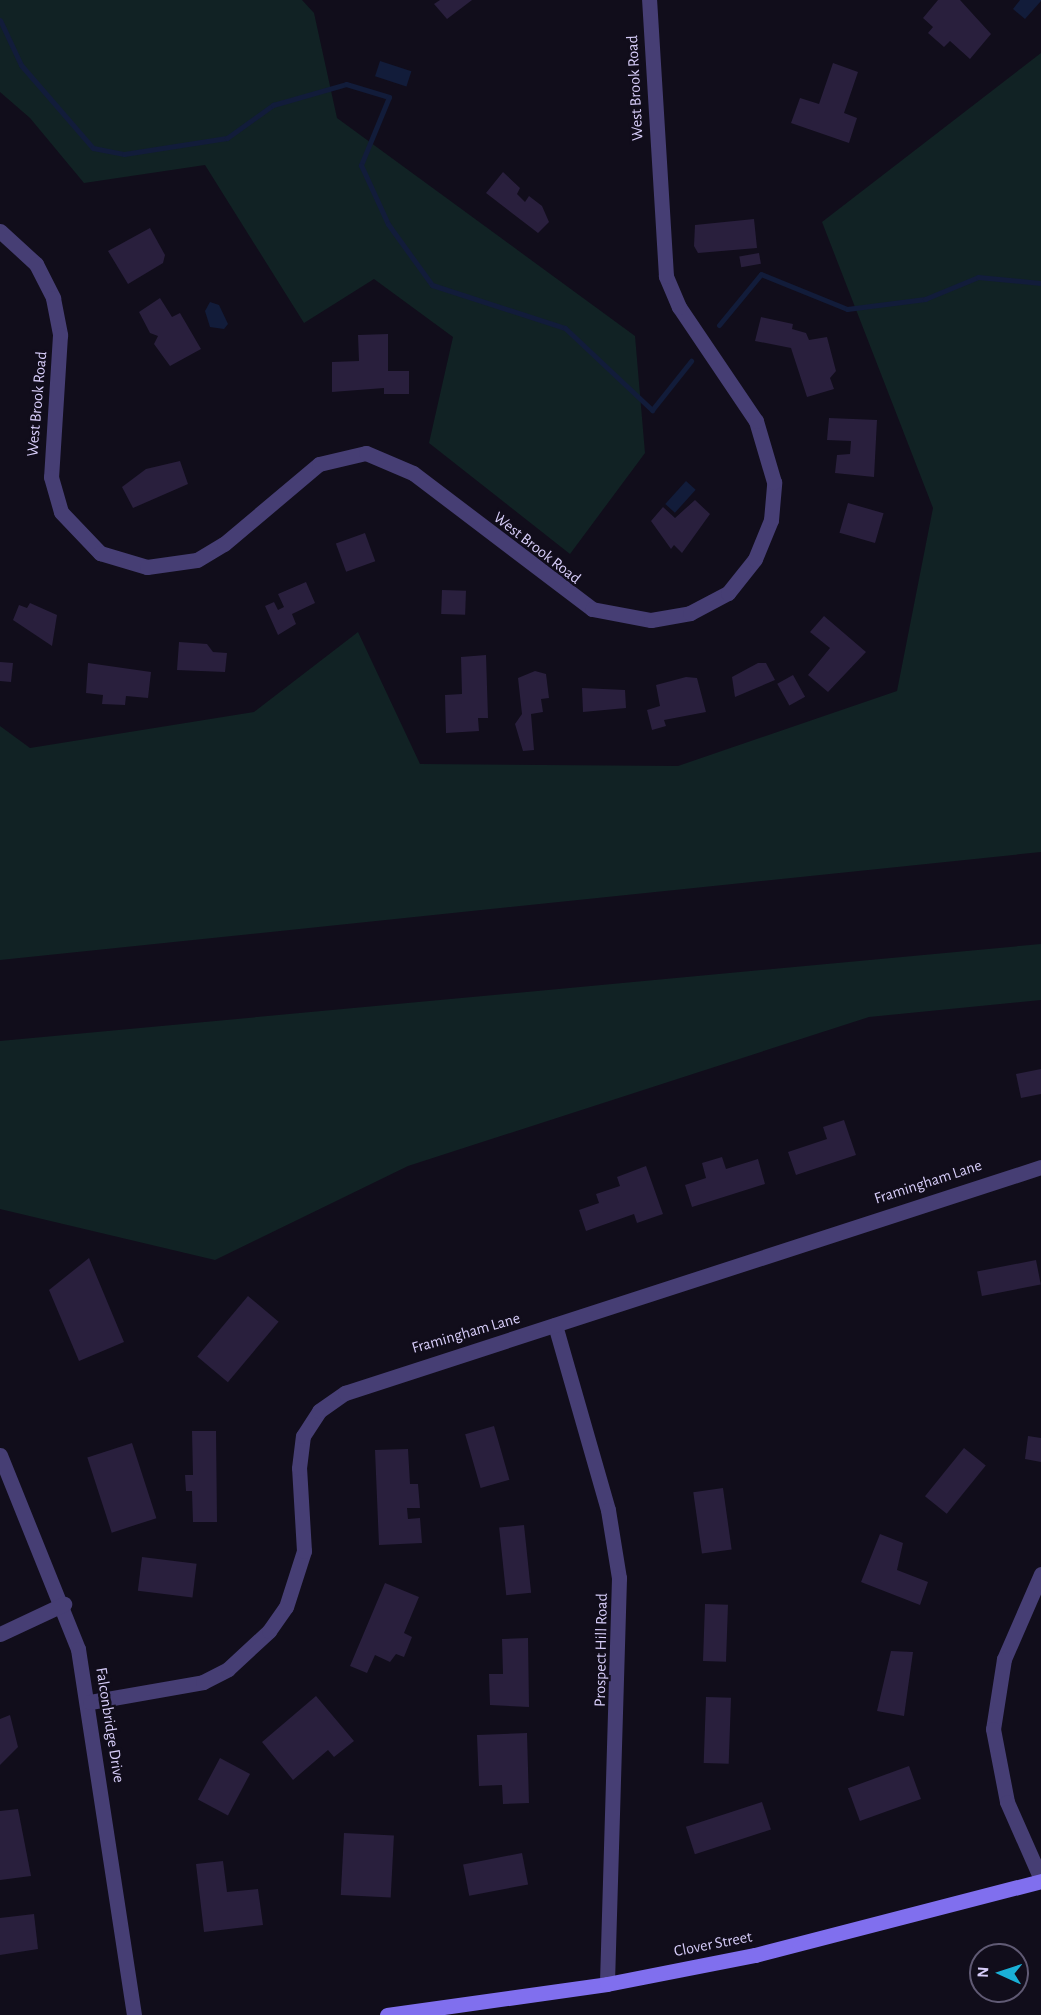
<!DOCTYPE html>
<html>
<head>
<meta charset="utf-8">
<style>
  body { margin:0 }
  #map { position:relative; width:1041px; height:2015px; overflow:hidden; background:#110d1b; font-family:"Alegreya Sans",sans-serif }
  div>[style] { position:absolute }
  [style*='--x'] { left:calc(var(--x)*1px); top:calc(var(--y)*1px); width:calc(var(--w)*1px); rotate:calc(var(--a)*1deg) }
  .green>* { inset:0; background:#112224 }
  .water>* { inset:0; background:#121c3a; transform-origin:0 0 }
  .stream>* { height:5px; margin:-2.5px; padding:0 2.5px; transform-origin:2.5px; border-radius:2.5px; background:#121c3a }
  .building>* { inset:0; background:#291f3d; transform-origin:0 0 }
  .street>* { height:15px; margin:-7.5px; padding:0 7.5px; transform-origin:7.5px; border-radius:7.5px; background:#463e74 }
  .secondary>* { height:15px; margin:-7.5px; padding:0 7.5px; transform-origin:7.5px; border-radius:7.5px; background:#806fee }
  span { translate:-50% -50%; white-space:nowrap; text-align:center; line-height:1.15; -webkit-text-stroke:5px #110d1b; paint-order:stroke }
  .street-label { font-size:16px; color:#d7cdf9 }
  .north { position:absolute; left:969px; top:1943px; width:60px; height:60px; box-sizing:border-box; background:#110d1b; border:2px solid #605a74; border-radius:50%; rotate:273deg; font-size:16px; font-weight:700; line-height:24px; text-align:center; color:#d7cdf9 }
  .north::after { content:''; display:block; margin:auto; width:21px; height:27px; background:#1ab0d7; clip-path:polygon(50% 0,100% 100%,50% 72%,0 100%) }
</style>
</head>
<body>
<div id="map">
  <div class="green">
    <div style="clip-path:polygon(0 0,302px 0,314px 13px,337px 118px,635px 336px,645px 453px,570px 554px,429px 443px,453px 337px,374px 279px,304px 323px,205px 165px,84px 183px,30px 118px,0 92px)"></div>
    <div style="clip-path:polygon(1041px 53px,1041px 852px,0 960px,0 726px,30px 748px,254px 712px,358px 632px,420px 764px,678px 766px,897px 691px,933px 508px,822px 222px)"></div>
    <div style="clip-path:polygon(1041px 944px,1041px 1000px,869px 1017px,408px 1166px,215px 1260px,0 1209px,0 1041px)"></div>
  </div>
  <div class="water">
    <div style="clip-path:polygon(1020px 0,1041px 0,1041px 1px,1025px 19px,1013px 9px)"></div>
    <div style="left:380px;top:61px;width:33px;height:16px;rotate:18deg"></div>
    <div style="clip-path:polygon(210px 302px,219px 305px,228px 324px,224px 329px,210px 327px,205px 311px)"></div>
    <div style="left:686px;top:481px;width:13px;height:31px;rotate:42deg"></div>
  </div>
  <div class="stream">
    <div style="--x:0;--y:20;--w:50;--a:65"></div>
    <div style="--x:21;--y:65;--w:110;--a:49.1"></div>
    <div style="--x:93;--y:148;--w:32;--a:11"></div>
    <div style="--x:124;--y:154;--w:104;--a:-8.8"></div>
    <div style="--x:227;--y:138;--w:57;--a:-35.7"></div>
    <div style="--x:273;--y:105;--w:76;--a:-16"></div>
    <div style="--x:346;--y:84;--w:45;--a:16.8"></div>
    <div style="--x:389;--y:97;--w:74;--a:112.4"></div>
    <div style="--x:361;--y:165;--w:65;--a:65.4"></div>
    <div style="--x:388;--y:224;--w:75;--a:54.2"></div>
    <div style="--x:432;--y:285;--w:140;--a:17.9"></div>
    <div style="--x:565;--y:328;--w:120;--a:43.3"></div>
    <div style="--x:652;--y:410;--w:63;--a:-51.5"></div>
    <div style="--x:719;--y:325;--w:66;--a:-50.5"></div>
    <div style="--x:761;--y:274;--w:93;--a:22.1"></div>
    <div style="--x:847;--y:309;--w:79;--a:-7.3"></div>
    <div style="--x:925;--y:299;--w:57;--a:-22.5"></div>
    <div style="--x:978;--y:277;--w:63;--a:5.4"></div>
  </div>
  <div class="building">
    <div style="clip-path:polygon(440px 0,472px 0,447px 19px,434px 4px)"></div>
    <div style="clip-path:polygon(938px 0,960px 0,991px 34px,970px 59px,950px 41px,944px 47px,928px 33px,933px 27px,923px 18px)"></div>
    <div style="clip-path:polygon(833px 63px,858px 72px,844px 113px,857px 118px,849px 143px,791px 123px,800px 98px,819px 104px)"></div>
    <div style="clip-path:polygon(503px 172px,520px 188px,517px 194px,525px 202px,529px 196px,542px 206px,549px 222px,538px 233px,486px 193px)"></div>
    <div style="clip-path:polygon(754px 219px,757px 248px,698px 253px,694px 246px,695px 225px)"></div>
    <div style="clip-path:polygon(150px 228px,165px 255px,163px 263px,128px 284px,108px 251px)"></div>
    <div style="left:759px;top:253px;width:11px;height:20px;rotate:80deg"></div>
    <div style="clip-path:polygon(160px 298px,172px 317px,180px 313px,201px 349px,170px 366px,154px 344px,158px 336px,150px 333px,139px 312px)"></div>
    <div style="clip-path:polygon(761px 317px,793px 324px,792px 329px,806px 333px,809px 340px,827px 337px,836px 371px,830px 378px,834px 389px,807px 397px,791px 348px,755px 341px)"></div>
    <div style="clip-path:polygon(388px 334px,388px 371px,409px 371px,409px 394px,384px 394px,384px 388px,332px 392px,332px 362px,359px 361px,358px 335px)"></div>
    <div style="clip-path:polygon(829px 418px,877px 420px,874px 477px,835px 473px,837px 455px,850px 454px,851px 441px,827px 440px)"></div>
    <div style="clip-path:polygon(180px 461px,188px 484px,133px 508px,122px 487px,146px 469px)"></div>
    <div style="clip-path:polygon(695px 500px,710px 514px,682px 553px,674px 545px,671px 549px,651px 521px,663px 507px,675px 518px)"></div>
    <div style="left:848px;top:503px;width:37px;height:31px;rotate:16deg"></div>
    <div style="left:365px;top:533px;width:30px;height:31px;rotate:70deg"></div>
    <div style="clip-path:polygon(306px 582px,315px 603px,292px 614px,296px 624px,278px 635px,265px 606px,274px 602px,278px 610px,284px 607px,278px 594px)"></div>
    <div style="left:442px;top:590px;width:24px;height:24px;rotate:2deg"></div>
    <div style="clip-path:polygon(30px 603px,57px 615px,52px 646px,13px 620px,19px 605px,27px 608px)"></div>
    <div style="clip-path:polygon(824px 616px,866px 652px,828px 692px,808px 675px,830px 648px,810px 632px)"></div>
    <div style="clip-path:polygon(179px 642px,207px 644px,213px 652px,227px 653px,225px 672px,177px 670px)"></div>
    <div style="clip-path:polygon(486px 655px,488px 718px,478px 718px,479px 731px,446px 733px,445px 695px,462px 694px,461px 657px)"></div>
    <div style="clip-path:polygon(0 662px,13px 663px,11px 682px,0 681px)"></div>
    <div style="clip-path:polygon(88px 663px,151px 672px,148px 698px,126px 696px,125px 705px,102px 704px,103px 695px,86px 693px)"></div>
    <div style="clip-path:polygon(758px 663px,766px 663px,775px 680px,735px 697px,732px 677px)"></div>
    <div style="clip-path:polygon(535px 671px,546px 674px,549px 698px,541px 699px,543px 712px,531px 714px,534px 750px,523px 751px,515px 724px,522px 714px,518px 678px)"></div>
    <div style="left:793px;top:675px;width:25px;height:18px;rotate:61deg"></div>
    <div style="clip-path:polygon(686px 677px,697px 678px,706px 712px,664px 720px,666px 726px,652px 730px,647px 710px,660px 706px,656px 685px)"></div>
    <div style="clip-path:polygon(582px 688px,625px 690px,626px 708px,583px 712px)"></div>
    <div style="clip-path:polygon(1041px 1069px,1041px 1094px,1021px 1098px,1016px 1074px)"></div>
    <div style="clip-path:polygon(844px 1120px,856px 1155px,796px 1175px,788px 1152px,827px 1139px,823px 1127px)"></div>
    <div style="clip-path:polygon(722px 1157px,726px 1169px,758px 1159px,765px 1184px,692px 1207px,685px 1185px,706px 1178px,702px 1163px)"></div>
    <div style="clip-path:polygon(646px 1166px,663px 1214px,637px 1223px,634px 1214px,586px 1231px,579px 1210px,599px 1203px,596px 1194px,620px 1186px,617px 1177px)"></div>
    <div style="clip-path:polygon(89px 1258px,124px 1342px,79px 1361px,49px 1290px)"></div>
    <div style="left:1036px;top:1260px;width:25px;height:60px;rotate:79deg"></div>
    <div style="left:248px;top:1296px;width:40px;height:79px;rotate:40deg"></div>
    <div style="left:494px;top:1426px;width:56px;height:30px;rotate:74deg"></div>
    <div style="clip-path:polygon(192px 1431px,216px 1431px,217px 1522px,193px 1522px,192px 1491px,186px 1491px,185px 1475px,193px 1475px)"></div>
    <div style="clip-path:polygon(1028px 1436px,1041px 1438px,1041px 1462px,1025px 1459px)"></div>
    <div style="left:132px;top:1443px;width:79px;height:47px;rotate:72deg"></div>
    <div style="left:964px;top:1448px;width:28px;height:62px;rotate:39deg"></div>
    <div style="clip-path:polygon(408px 1449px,410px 1484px,418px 1484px,420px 1508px,407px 1508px,408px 1519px,420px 1518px,422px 1543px,379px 1545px,375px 1450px)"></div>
    <div style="left:723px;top:1488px;width:62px;height:30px;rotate:82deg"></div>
    <div style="left:524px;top:1525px;width:68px;height:25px;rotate:84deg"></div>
    <div style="clip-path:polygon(880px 1534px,903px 1543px,897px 1570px,928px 1582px,920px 1605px,861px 1582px)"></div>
    <div style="left:142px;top:1557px;width:55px;height:34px;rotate:7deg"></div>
    <div style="clip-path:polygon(385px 1583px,419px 1597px,404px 1633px,412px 1637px,404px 1657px,396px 1654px,390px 1662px,375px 1655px,367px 1673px,350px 1666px)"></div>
    <div style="left:705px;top:1604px;width:23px;height:57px;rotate:2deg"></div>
    <div style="clip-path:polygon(528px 1638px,529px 1707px,490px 1705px,489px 1674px,503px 1674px,502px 1639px)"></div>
    <div style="clip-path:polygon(891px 1651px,913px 1652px,904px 1716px,877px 1711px)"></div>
    <div style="clip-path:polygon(316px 1696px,354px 1741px,334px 1757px,328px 1750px,293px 1780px,262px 1742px)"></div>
    <div style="left:706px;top:1697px;width:25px;height:66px;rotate:2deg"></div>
    <div style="clip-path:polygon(10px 1715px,18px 1747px,0 1765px,0 1719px)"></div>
    <div style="clip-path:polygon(527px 1733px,529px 1803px,503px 1804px,502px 1785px,479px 1786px,477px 1735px)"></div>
    <div style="left:220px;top:1758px;width:34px;height:47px;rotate:28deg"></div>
    <div style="left:909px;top:1766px;width:35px;height:65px;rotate:70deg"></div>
    <div style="left:762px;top:1802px;width:29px;height:80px;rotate:72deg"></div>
    <div style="clip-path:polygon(18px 1809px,31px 1876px,0 1880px,0 1811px)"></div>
    <div style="left:344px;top:1833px;width:50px;height:62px;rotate:3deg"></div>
    <div style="left:522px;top:1853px;width:32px;height:60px;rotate:79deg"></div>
    <div style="clip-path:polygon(223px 1861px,227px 1892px,258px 1889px,263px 1925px,204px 1932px,196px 1864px)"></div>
    <div style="clip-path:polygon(34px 1914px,38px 1949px,0 1955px,0 1918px)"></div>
  </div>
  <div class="street">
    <div style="--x:0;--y:231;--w:49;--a:42.5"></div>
    <div style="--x:36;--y:264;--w:38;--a:63"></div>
    <div style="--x:53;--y:298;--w:38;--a:79"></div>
    <div style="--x:60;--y:335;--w:142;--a:93.6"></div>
    <div style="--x:51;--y:477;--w:36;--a:74"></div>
    <div style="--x:61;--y:512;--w:57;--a:46.4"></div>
    <div style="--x:100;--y:553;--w:49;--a:16.6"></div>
    <div style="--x:147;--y:567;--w:50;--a:-8"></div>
    <div style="--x:197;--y:560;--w:31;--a:-31"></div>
    <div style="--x:224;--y:544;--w:124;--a:-40.1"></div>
    <div style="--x:319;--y:464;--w:48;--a:-13.2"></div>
    <div style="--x:366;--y:453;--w:51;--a:23.1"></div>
    <div style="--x:413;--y:473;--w:225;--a:37.2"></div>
    <div style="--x:592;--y:609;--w:60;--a:10.6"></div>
    <div style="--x:651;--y:620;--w:40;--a:-10"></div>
    <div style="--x:690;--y:613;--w:43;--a:-27.8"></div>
    <div style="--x:728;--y:593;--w:43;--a:-51.5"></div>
    <div style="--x:755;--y:559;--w:42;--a:-67.7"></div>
    <div style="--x:771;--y:520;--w:38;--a:-85"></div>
    <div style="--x:774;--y:482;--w:64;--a:-106.4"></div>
    <div style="--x:756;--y:421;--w:138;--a:-124"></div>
    <div style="--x:679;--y:307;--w:34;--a:-113"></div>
    <div style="--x:666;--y:276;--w:277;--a:-93.5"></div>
    <div style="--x:555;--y:1325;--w:192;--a:74"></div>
    <div style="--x:608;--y:1510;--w:69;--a:80.8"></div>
    <div style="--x:619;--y:1578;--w:406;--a:91.7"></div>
    <div style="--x:0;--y:1455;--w:209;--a:68.1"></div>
    <div style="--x:78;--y:1649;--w:370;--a:81.3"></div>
    <div style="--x:1041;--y:1574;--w:93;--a:113.5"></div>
    <div style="--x:1004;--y:1659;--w:71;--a:98.9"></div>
    <div style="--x:993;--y:1729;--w:74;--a:79.1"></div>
    <div style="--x:1007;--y:1802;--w:84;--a:66.2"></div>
    <div style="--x:0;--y:1634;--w:71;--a:-25.1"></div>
    <div style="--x:90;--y:1702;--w:115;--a:-10"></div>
    <div style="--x:203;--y:1682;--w:28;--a:-27"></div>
    <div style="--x:228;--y:1669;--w:56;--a:-42.8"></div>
    <div style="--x:269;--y:1631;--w:29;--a:-55"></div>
    <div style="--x:286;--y:1607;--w:59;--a:-72.2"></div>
    <div style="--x:304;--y:1551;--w:83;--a:-93.4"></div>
    <div style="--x:299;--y:1468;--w:32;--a:-83"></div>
    <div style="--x:303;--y:1436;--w:30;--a:-57"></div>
    <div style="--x:319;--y:1411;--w:32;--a:-35"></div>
    <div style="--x:345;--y:1393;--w:732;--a:-17.99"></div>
  </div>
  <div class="secondary">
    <div style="--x:387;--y:2015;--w:222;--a:-8"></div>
    <div style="--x:607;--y:1984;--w:151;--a:-11.1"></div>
    <div style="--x:755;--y:1955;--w:295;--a:-14.5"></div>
  </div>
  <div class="street-label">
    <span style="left:635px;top:88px;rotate:-93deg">West Brook Road</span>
    <span style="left:37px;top:404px;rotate:-85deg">West Brook Road</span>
    <span style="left:537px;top:548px;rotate:38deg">West Brook Road</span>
    <span style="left:928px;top:1182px;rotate:-18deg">Framingham Lane</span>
    <span style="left:466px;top:1333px;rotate:-16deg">Framingham Lane</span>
    <span style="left:601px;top:1650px;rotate:-89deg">Prospect Hill Road</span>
    <span style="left:110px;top:1725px;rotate:81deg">Falconbridge Drive</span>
    <span style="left:713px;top:1944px;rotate:-11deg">Clover Street</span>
  </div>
  <div class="north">N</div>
</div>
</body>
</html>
